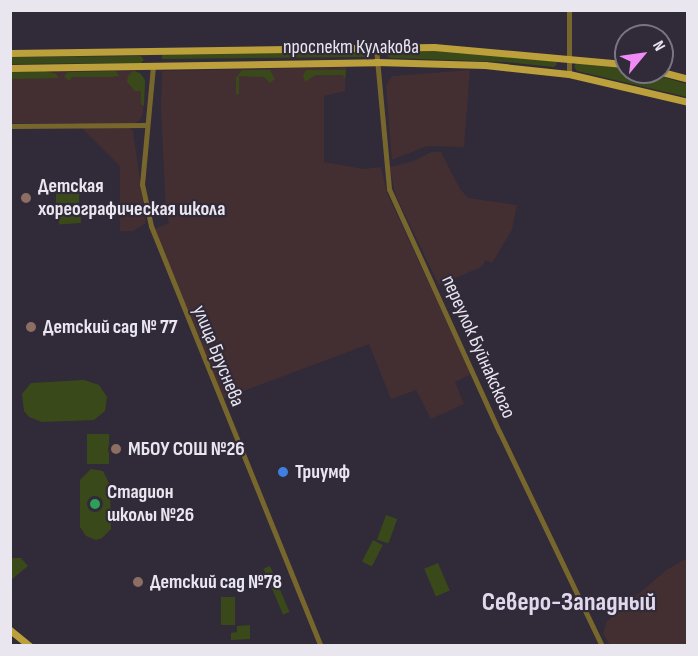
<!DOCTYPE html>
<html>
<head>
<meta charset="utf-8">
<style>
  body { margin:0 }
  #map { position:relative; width:698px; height:656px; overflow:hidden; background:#302a39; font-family:"Sofia Sans Condensed",sans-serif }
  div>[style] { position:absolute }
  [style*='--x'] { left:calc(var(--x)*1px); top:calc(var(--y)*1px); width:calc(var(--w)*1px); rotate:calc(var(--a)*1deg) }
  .commercial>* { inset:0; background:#432f31 }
  .green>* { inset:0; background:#3a4919; transform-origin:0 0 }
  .minor>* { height:5px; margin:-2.5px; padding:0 2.5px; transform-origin:2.5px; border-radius:2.5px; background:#78672c }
  .major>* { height:7px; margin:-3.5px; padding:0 3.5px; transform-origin:3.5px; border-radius:3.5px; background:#bca03b }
  .dots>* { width:16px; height:16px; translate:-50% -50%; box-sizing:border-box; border:3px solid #302a39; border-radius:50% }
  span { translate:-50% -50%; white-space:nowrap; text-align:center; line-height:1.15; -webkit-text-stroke:4.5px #302a39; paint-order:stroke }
  .street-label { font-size:20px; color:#eae6f0 }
  .poi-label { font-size:20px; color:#eae6f0; font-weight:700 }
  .left { translate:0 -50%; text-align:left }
  .district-label { font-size:26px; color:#e0d9ed; font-weight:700 }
  .frame { position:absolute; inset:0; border:12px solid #eae6f0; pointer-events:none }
  .north { position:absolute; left:614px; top:24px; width:60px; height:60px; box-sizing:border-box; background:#302a39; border:2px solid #7a7582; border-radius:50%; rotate:61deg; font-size:16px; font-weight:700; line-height:24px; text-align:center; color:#eae6f0 }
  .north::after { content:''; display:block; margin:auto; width:21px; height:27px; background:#f08bf5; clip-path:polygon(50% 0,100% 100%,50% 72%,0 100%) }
</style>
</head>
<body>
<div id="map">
  <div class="commercial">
    <div style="clip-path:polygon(346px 67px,345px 91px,324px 96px,324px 162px,364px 169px,381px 167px,387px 193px,471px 374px,455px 382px,464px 404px,431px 419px,416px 390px,391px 399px,369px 344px,222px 399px,154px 229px,169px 223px,166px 211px,161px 109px,162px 71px)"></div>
    <div style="clip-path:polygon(470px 70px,464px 147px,427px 146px,392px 160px,386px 86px,392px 76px)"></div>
    <div style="clip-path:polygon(136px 71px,145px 80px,143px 113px,140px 120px,129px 127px,133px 131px,146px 223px,133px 231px,120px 231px,120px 166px,77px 123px,11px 123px,10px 72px)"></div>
    <div style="clip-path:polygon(431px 152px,441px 152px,460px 189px,468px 198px,517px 205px,512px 230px,492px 263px,486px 260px,481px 267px,439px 285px,395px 194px,390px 167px,414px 161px)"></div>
    <div style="clip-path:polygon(687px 558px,687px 645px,610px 645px,603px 633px,607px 621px,666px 570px)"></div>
  </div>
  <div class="green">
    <div style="clip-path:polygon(369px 51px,372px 55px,369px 57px,162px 59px,162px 53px)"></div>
    <div style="clip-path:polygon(391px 51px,442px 51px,556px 61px,557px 64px,554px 67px,505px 62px,391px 58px,387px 56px)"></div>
    <div style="clip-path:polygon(141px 56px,144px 60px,141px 63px,11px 64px,10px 57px)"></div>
    <div style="clip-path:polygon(577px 63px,622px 67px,626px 68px,626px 72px,645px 72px,687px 84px,687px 97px,577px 71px,574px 66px)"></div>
    <div style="clip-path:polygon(242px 70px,270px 70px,275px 79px,270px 83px,264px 77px,239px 76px,239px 94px,236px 95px,236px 78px)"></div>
    <div style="clip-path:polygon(306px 70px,346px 70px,345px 79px,343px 75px,315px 75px,305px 82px,303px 76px)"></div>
    <div style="clip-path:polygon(45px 71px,56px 74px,59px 78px,11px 79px,11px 72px)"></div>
    <div style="clip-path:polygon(116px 71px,119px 76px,111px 77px,72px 77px,69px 81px,64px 76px,68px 72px)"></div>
    <div style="clip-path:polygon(133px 71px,140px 73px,145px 80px,144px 106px,141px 104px,141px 91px,135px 91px,127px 82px,128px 76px)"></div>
    <div style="left:56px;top:187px;width:23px;height:16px"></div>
    <div style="left:80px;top:208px;width:15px;height:22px;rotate:86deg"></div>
    <div style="clip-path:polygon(84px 380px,99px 385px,107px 397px,105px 411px,94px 420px,42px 422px,29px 417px,24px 411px,22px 394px,31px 383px)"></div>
    <div style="left:87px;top:434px;width:22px;height:30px"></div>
    <div style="clip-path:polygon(91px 469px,103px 471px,110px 485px,111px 529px,102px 538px,96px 540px,86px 536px,80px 527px,80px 480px)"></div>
    <div style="left:386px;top:515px;width:12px;height:26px;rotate:20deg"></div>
    <div style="left:373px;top:540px;width:11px;height:24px;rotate:27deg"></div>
    <div style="clip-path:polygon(11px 558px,21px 558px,28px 566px,11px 580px)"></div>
    <div style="left:438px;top:563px;width:30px;height:15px;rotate:67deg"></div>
    <div style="left:270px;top:566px;width:50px;height:7px;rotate:67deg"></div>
    <div style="left:221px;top:597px;width:14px;height:28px"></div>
    <div style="clip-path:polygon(250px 625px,250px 639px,231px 640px,231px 633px,237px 632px,237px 626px)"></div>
  </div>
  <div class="minor">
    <div style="--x:376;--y:48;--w:142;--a:84.7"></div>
    <div style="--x:389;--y:189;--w:266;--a:65.6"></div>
    <div style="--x:499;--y:431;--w:238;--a:64.4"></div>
    <div style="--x:153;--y:66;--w:119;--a:95.3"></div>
    <div style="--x:142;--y:184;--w:43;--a:77.9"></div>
    <div style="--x:151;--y:226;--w:453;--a:68"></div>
    <div style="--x:569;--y:74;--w:64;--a:-90"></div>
    <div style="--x:10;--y:126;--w:137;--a:-0.4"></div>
  </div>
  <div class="major">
    <div style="--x:10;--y:53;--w:424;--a:-0.8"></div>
    <div style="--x:434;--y:47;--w:193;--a:5.1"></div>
    <div style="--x:10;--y:68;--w:366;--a:-0.9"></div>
    <div style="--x:376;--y:62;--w:109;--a:1.6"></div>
    <div style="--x:485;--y:65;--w:84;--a:6.1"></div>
    <div style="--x:569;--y:74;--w:122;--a:13.2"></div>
    <div style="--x:662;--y:72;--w:27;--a:15"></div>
    <div style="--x:10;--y:630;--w:26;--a:39"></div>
  </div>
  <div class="dots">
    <div style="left:26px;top:198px;background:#8d6e63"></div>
    <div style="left:31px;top:327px;background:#8d6e63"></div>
    <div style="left:116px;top:449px;background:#8d6e63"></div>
    <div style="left:283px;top:472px;background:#3f7fe0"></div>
    <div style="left:95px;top:504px;background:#2e9e5b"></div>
    <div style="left:138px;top:582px;background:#8d6e63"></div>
  </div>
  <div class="street-label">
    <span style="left:351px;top:47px">проспект Кулакова</span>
    <span style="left:478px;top:347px;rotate:66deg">переулок Буйнакского</span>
    <span style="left:218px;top:356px;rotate:68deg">улица Бруснева</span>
  </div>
  <div class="poi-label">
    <span class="left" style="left:38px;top:198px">Детская<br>хореографическая школа</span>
    <span class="left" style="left:43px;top:327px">Детский сад № 77</span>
    <span class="left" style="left:128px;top:449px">МБОУ СОШ №26</span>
    <span class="left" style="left:295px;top:472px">Триумф</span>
    <span class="left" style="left:107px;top:504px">Стадион<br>школы №26</span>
    <span class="left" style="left:150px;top:582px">Детский сад №78</span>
  </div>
  <div class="district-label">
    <span style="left:569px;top:603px">Северо-Западный</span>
  </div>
  <div class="frame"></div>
  <div class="north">N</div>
</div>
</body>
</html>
